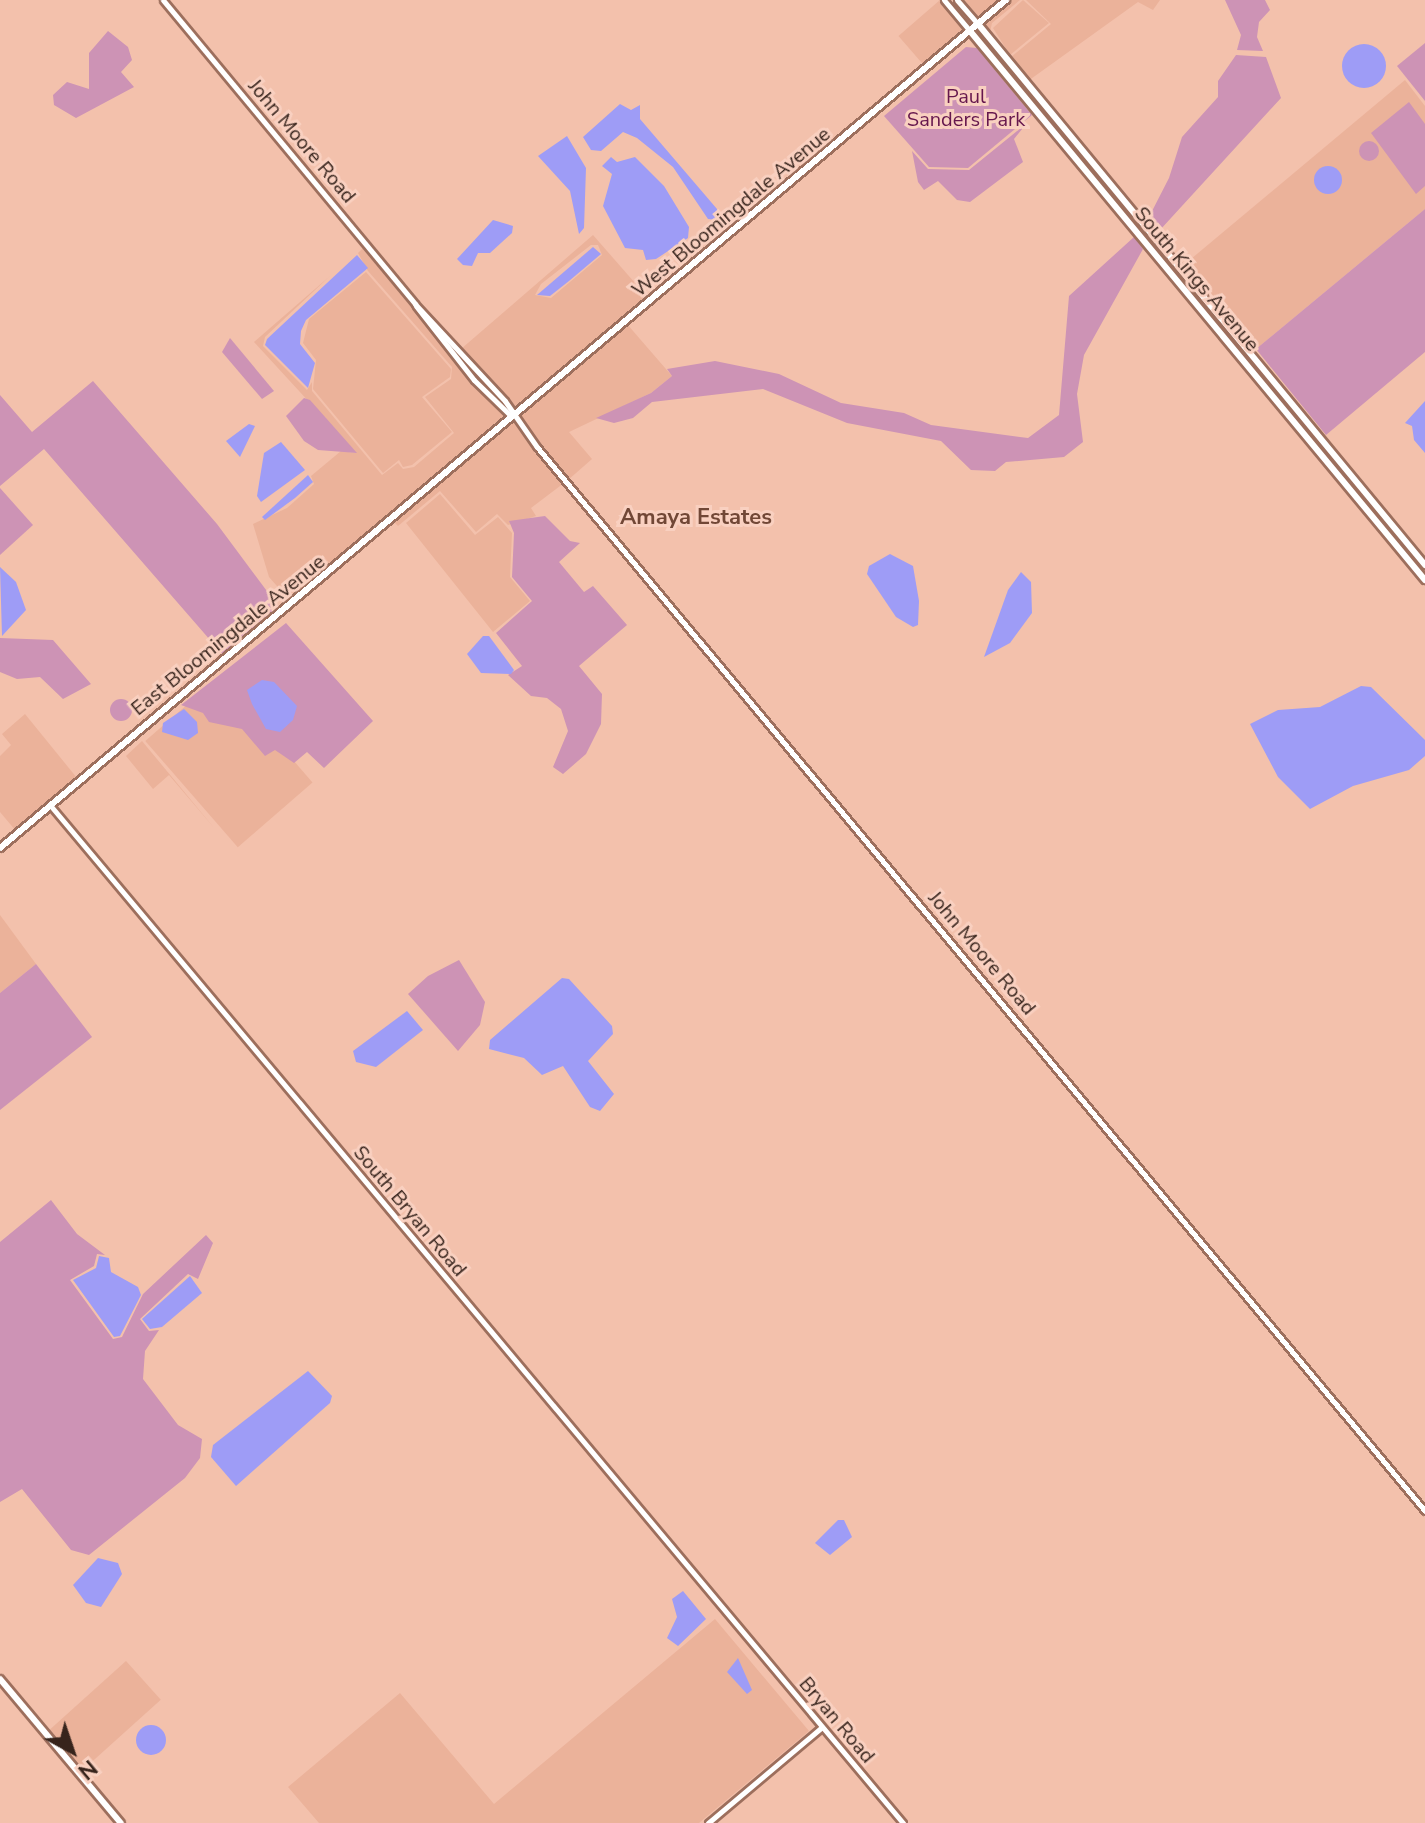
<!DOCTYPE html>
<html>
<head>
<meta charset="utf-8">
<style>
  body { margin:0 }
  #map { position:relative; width:1425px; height:1823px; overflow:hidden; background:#f3c1ac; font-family:"Nunito Sans",sans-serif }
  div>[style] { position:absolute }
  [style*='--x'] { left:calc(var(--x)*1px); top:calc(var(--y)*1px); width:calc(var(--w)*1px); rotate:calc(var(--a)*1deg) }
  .built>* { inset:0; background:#ebb29a; transform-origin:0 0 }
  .green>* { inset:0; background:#cd93b5 }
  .round { border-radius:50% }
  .water>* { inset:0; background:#9e9cf6 }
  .roads { filter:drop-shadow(2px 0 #9d6f5d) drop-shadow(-2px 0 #9d6f5d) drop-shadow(0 2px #9d6f5d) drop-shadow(0 -2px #9d6f5d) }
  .minor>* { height:5px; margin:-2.5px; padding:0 2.5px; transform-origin:2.5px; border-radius:2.5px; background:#fff }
  .major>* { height:6px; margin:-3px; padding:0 3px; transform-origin:3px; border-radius:3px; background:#fff }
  span { translate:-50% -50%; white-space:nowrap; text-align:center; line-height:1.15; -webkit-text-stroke:6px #f9d0c0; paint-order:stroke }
  .park-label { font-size:20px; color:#66174d }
  .street-label { font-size:20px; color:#37241c }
  .neighbourhood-label { font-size:22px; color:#714736; font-weight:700 }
  .north { position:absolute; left:32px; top:1711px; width:80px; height:80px; -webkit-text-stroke:6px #f9d0c0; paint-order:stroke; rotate:140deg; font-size:22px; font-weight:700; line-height:32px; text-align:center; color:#37241c }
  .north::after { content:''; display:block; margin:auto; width:28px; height:36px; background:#37241c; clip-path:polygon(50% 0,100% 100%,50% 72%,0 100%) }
</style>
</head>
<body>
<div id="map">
  <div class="built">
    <div style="left:940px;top:0;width:40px;height:55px;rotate:49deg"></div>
    <div style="clip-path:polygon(960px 0,1002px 0,978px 20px)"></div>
    <div style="clip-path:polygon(1011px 0,1020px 0,992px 23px,990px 32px,1011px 57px,1051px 24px,1026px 0,1160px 0,1153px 10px,1138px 2px,1028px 81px,981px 25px)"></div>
    <div style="clip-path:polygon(1023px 0,1049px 23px,1010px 55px,993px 28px)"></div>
    <div style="clip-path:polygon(1405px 80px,1425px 106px,1425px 209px,1256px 349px,1185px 264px)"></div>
    <div style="clip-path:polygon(evenodd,593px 235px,649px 299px,513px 412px,461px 349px,593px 235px,591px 245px,598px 245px,602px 255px,551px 298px,535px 295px,541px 284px,591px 245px)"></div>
    <div style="clip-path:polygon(365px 246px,455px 361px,508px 416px,291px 602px,269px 577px,253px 524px,287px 508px,314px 484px,311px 476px,341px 451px,356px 453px,254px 342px,330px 276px,265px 337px,263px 346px,307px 390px,312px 382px,312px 391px,382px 475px,398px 463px,403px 469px,414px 467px,454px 433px,425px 397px,451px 379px,452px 367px,368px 271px,358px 253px)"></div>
    <div style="clip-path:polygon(366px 272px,451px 369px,450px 377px,422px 397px,452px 432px,412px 465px,403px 467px,399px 460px,383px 473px,313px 389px,316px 360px,303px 343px,309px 319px)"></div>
    <div style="clip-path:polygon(627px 324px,672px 376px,651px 393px,569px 432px,592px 459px,568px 480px,516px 417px)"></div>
    <div style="clip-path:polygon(512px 420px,564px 483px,531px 508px,536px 516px,508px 525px,497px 514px,476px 532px,440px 491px,398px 526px,394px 522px)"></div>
    <div style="clip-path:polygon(440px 494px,475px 535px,498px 517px,512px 533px,510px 577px,530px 601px,493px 632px,406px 523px)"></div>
    <div style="left:220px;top:676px;width:141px;height:99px;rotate:49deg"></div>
    <div style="clip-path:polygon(25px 714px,77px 778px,16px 831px,0 812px,0 756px,11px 745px,2px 734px)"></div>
    <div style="clip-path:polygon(142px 741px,215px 829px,169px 775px,153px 789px,126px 756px)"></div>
    <div style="clip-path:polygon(0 915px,36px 964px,0 993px)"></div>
    <div style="clip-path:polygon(715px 1619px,809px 1731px,699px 1823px,319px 1823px,288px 1787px,400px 1693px,494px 1804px)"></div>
    <div style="left:126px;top:1661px;width:52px;height:105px;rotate:48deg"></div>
  </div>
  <div class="green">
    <div style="clip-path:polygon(1225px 0,1265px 0,1270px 10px,1259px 22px,1257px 37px,1263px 51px,1237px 50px,1241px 35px)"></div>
    <div style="clip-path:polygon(108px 31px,128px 47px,132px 60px,121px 72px,134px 87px,76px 118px,54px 105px,53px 95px,67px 82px,89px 89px,89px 53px)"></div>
    <div style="clip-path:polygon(1425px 43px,1425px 101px,1397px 66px)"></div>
    <div style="clip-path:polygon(966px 47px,977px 48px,1032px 115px,968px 168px,929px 167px,884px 116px)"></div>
    <div style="clip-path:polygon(1236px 55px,1266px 57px,1281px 98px,1160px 230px,1149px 217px,1169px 178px,1182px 137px,1218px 97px,1218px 81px)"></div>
    <div style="clip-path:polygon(1409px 102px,1425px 124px,1425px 186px,1416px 194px,1371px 133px)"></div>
    <div style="clip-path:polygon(1027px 123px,1014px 139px,1023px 162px,970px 202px,957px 200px,938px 181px,924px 190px,918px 182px,912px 151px,928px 169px,969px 170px)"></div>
    <div class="round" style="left:1359px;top:141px;width:20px;height:20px"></div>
    <div style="clip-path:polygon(1425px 209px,1425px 352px,1326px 435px,1256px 349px)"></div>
    <div style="clip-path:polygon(1134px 237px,1143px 249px,1084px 355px,1077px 394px,1083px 442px,1064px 457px,1006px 462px,995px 471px,971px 470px,941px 441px,847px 423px,763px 389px,652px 402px,633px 418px,614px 423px,596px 418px,651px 393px,672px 376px,667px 369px,715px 361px,779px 374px,841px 403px,904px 413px,931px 425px,1028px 438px,1059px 415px,1069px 296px)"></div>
    <div style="clip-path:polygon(230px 338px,274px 391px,262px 399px,222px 352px)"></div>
    <div style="clip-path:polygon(93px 381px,217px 524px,281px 610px,224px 656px,44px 449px,0 486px,0 395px,32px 432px)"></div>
    <div style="clip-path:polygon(304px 398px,310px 400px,357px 453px,318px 450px,304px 441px,286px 416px)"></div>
    <div style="clip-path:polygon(0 488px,33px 525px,0 555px)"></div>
    <div style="clip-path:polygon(545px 516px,570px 541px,580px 543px,559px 562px,584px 592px,593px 586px,627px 625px,579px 666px,602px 694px,601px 724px,586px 754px,563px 774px,553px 767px,568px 731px,561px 709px,547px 698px,531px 696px,508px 675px,522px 666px,496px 633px,532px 601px,512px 577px,514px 533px,509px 521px)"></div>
    <div style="clip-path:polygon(286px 623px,373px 721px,324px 768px,307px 752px,294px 763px,275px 750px,265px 756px,242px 729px,209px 722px,203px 713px,181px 705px)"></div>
    <div style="clip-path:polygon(0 638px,53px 640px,91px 684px,63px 699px,40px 677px,17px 679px,0 672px)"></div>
    <div class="round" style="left:110px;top:699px;width:22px;height:22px"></div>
    <div style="clip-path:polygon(459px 960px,485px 1002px,480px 1025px,458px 1051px,408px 994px,428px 976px)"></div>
    <div style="clip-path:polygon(36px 964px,92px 1037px,0 1110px,0 993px)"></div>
    <div style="clip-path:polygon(51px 1200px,77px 1234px,105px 1255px,97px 1254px,94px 1266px,70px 1280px,113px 1339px,122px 1337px,143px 1294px,206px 1235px,213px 1243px,198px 1279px,188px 1274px,140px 1319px,149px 1331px,159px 1330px,145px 1351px,143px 1379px,178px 1425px,202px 1439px,200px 1458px,185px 1478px,89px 1555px,71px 1550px,22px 1489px,0 1502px,0 1242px)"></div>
  </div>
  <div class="water">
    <div class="round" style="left:1342px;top:44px;width:44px;height:44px"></div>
    <div style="clip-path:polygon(620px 104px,631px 110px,640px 105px,640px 119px,717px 209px,717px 220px,708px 219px,673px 167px,637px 138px,623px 132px,601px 151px,591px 150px,583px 137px)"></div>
    <div style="clip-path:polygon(567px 136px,586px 168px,584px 228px,579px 234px,570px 191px,538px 156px)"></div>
    <div style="clip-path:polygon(611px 157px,617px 162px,635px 157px,664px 186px,689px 227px,688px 238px,656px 259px,646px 260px,643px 250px,625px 248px,603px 206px,612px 174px,602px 166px)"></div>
    <div class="round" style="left:1314px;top:166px;width:28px;height:28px"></div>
    <div style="clip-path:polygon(493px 220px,513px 226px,512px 233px,490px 253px,478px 253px,472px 266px,463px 265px,457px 259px)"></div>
    <div style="clip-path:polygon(593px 247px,601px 254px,569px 281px,550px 296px,537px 295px)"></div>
    <div style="clip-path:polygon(357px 255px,368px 268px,306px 320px,301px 331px,300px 344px,315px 363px,308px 388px,265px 345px,267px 339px)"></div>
    <div style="clip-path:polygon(1425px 401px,1425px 453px,1414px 440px,1412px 426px,1405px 423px)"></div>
    <div style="clip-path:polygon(249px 424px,255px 426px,240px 457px,226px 441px)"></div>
    <div style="clip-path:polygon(281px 442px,305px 470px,261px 502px,257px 496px,264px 453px)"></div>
    <div style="clip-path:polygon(308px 475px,313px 482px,295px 498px,265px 520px,262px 517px)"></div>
    <div style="clip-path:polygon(890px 554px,913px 566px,919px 601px,918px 625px,913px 627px,896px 617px,867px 574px,869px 566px)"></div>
    <div style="clip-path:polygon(0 567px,16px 582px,26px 610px,2px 636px)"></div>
    <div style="clip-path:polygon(1021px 572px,1031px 582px,1032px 613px,1010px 643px,984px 657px,1008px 590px)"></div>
    <div style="clip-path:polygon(483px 636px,489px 636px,514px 670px,511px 674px,481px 673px,467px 654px)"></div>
    <div style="clip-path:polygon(262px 680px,274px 682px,297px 706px,293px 720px,280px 732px,266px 729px,252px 704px,247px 690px)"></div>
    <div style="clip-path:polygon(1361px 686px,1371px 687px,1425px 740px,1425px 756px,1409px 770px,1353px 786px,1310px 809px,1278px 777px,1250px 724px,1278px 710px,1320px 707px)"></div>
    <div style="clip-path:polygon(184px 709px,197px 722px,198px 733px,188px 740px,162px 732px,163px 723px)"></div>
    <div style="clip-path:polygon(562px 978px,569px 979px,612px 1026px,613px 1034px,588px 1061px,614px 1094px,600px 1111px,590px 1107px,563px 1066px,542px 1075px,524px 1058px,489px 1049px,490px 1040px)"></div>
    <div style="clip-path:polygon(407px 1011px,423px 1030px,376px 1067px,356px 1062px,353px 1051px)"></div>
    <div style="clip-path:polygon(99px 1256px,109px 1258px,111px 1272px,138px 1287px,141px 1295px,120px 1336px,114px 1337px,73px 1280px,96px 1268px)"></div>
    <div style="clip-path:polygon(190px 1276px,202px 1293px,162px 1327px,150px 1329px,142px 1319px)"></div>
    <div style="clip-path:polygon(308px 1371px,332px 1396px,330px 1403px,236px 1486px,211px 1457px,213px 1445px)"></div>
    <div style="clip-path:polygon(838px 1520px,844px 1520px,852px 1537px,830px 1555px,815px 1543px)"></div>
    <div style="clip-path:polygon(98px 1558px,118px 1563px,122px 1574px,101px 1607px,86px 1603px,73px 1585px)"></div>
    <div style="clip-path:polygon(683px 1591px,706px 1619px,678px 1646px,667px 1638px,677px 1617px,672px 1599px)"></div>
    <div style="clip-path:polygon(738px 1658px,752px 1690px,747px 1694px,727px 1672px)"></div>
    <div class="round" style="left:136px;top:1725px;width:30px;height:30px"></div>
  </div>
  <div class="roads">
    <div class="minor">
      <div style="--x:163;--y:0;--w:395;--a:50.3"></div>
      <div style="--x:415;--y:304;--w:132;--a:47.1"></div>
      <div style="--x:505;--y:401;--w:56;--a:55.2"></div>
      <div style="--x:537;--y:447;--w:1386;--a:50.15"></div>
      <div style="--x:944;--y:0;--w:40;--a:50"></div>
      <div style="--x:957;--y:0;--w:32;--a:49"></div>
      <div style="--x:416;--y:306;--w:94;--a:51.9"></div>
      <div style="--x:474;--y:380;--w:52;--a:44.2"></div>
      <div style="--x:50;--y:805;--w:1328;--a:50.04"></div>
      <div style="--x:708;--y:1823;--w:149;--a:-40.1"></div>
    </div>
    <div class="major">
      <div style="--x:978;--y:24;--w:702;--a:50.43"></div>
      <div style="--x:970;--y:31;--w:713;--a:50.35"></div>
      <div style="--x:0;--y:848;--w:1316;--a:-40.13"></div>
      <div style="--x:0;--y:1679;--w:188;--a:50"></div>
    </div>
  </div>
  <div class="park-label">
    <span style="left:966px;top:108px">Paul<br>Sanders Park</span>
  </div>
  <div class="street-label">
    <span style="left:302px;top:141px;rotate:50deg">John Moore Road</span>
    <span style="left:731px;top:212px;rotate:-40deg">West Bloomingdale Avenue</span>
    <span style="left:1197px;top:279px;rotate:50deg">South Kings Avenue</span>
    <span style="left:228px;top:635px;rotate:-39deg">East Bloomingdale Avenue</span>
    <span style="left:982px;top:953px;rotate:50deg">John Moore Road</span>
    <span style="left:410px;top:1211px;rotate:50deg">South Bryan Road</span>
    <span style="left:837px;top:1720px;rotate:50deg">Bryan Road</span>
  </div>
  <div class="neighbourhood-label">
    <span style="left:696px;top:518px">Amaya Estates</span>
  </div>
  <div class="north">N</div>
</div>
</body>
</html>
